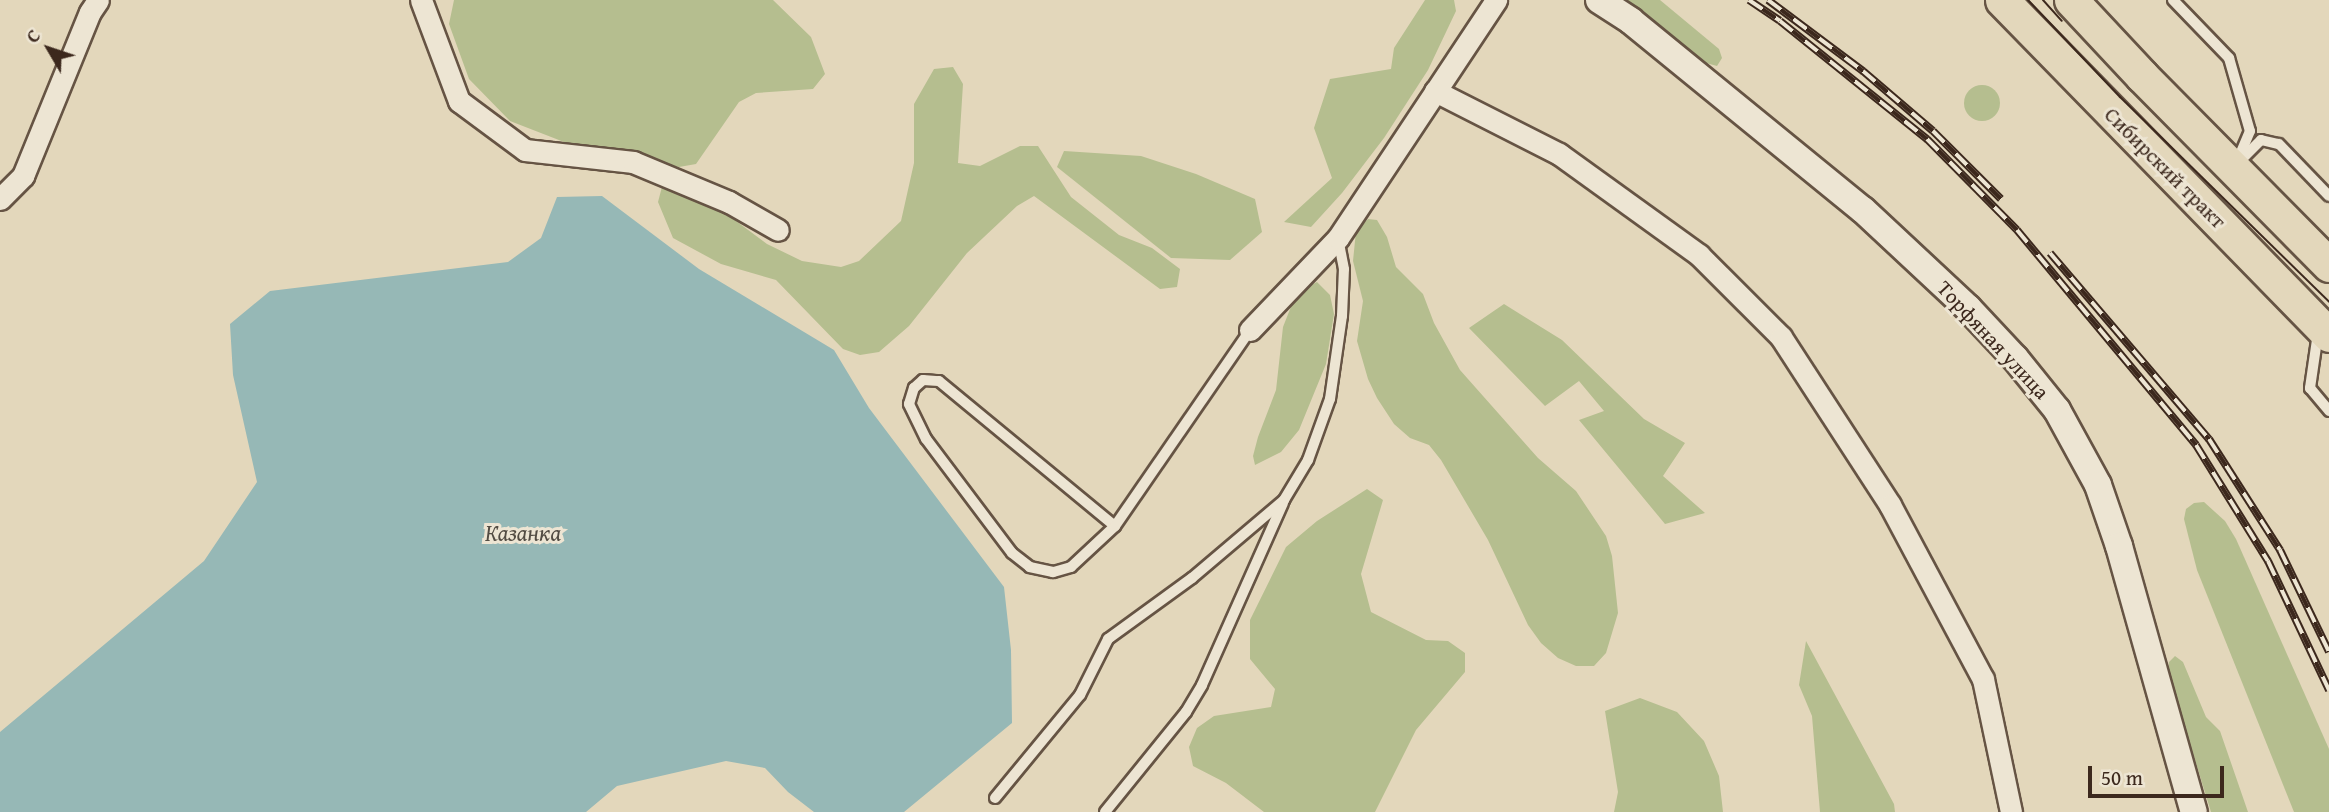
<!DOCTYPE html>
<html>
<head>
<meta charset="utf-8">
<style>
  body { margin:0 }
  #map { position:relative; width:2329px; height:812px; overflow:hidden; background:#e3d7bb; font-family:"Gentium Book Plus",serif }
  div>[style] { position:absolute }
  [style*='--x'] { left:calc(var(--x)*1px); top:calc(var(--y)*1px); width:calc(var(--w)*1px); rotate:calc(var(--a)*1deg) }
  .green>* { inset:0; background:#b5be8f }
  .round { border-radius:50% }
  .water>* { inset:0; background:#96b8b6 }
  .roads { filter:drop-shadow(2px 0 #665444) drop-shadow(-2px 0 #665444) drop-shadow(0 2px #665444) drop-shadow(0 -2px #665444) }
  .service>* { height:10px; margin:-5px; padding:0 5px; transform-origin:5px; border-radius:5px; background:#ede5d3 }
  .minor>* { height:21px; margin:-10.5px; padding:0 10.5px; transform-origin:10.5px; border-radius:10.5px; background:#ede5d3 }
  .tertiary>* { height:26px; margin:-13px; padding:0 13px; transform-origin:13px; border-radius:13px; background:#ede5d3 }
  .primary>* { height:33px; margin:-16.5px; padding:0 16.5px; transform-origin:16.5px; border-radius:16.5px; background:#e3d7bb }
  .tram>* { height:2px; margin:-1px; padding:0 1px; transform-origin:1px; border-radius:1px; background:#3c281d }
  .rail>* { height:8px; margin-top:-4px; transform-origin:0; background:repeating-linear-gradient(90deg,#ede5d3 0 16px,#3c281d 0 32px); box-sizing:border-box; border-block:2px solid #3c281d }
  span { translate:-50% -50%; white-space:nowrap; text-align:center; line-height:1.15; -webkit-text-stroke:6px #ede5d3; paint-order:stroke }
  .street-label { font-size:21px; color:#3c281d }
  .water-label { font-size:23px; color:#524c43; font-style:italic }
  .north { position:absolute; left:14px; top:14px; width:70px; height:70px; -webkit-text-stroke:5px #ede5d3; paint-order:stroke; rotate:309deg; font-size:19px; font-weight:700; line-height:28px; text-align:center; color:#3c281d }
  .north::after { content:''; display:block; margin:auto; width:24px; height:32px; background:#3c281d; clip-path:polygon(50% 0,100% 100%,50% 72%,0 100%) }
  .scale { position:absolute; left:2088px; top:766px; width:136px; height:32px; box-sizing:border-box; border:4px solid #3c281d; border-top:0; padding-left:9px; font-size:21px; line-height:24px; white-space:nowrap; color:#3c281d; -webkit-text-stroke:5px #ede5d3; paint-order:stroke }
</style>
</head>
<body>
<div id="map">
  <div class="green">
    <div style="clip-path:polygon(454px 0,773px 0,811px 37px,825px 74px,813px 89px,756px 93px,739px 102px,696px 164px,679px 167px,564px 142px,510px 121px,469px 79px,449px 24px)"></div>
    <div style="clip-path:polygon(1425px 0,1454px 0,1456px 11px,1428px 70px,1384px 138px,1342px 193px,1311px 227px,1284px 222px,1332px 178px,1314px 128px,1330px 79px,1391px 69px,1394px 48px)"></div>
    <div style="clip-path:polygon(1623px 0,1660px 0,1719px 49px,1722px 58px,1717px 66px,1699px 61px)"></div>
    <div style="clip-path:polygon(953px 67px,963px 84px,958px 163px,980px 166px,1020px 146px,1038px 146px,1071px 197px,1119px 235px,1152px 248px,1180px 269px,1177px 287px,1160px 289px,1034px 196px,1017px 206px,967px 253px,909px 326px,879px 352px,860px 355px,843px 349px,776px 280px,721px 264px,673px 238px,658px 202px,663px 183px,705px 198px,767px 244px,802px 261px,841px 267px,859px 261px,901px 221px,914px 163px,914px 104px,934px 69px)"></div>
    <div class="round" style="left:1964px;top:85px;width:36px;height:36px"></div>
    <div style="clip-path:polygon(1064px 151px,1141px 156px,1196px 174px,1255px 199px,1262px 232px,1230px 260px,1171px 258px,1057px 167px)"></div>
    <div style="clip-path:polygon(1368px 219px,1377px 220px,1387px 237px,1396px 267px,1423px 294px,1434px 323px,1460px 370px,1538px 458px,1576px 491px,1606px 536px,1612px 556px,1618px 613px,1606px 653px,1594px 666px,1576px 666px,1558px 658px,1541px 643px,1528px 625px,1488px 540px,1441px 460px,1429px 445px,1410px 438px,1394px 424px,1377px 398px,1368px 379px,1357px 341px,1363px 301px,1353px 261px,1356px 231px)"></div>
    <div style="clip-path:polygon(1317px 282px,1330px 295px,1334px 314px,1326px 364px,1299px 430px,1281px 452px,1255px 465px,1253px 456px,1258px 437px,1276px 390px,1283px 327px,1294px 299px,1300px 291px)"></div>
    <div style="clip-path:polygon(1504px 304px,1562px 340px,1644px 419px,1685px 443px,1663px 476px,1705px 513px,1665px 524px,1579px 420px,1604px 411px,1579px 381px,1545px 406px,1469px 328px)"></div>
    <div style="clip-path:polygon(1367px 489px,1383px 500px,1361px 574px,1371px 612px,1426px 640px,1448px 641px,1465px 653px,1465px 672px,1416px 730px,1375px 812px,1264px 812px,1226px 783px,1193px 766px,1189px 747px,1197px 728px,1214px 716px,1271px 707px,1275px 689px,1250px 659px,1250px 620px,1286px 547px,1317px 521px)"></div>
    <div style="clip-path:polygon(2204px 502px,2225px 521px,2236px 539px,2329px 749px,2329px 812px,2294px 812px,2197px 570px,2184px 519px,2186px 509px,2194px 503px)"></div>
    <div style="clip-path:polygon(1806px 641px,1894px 804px,1895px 812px,1820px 812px,1812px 716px,1799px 685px)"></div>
    <div style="clip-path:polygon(2175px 656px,2183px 662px,2206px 717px,2220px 731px,2248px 812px,2211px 812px,2168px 672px,2169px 662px)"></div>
    <div style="clip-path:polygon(1640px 698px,1677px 712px,1704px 741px,1719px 776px,1723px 812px,1614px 812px,1618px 792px,1605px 711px)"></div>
  </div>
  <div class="water">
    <div style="clip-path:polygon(602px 196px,699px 269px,834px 350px,869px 408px,1004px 587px,1011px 650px,1012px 723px,904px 812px,814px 812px,788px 792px,765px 768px,726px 761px,617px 786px,586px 812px,0 812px,0 732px,204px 561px,257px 482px,233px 375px,230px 324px,270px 291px,508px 262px,541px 238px,557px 197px)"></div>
  </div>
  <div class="roads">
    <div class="service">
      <div style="--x:2173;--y:0;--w:81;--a:46"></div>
      <div style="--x:2229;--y:58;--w:76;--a:74"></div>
      <div style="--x:2250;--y:131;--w:36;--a:113"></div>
      <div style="--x:2244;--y:157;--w:24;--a:-45"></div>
      <div style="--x:2261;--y:140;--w:18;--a:13"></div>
      <div style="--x:2279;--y:144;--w:72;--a:46.1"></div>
      <div style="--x:2318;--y:333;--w:56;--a:98.3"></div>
      <div style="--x:2310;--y:388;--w:30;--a:50"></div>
      <div style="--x:1115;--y:526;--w:60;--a:137"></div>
      <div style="--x:1071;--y:567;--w:19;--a:164"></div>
      <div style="--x:1053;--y:572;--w:24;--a:-168"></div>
      <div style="--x:1030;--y:567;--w:23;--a:-142"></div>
      <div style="--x:1012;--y:553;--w:143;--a:-127"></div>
      <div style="--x:926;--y:439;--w:39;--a:-116"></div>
      <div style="--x:909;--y:404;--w:17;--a:-73"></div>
      <div style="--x:914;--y:388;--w:12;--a:-42"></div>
      <div style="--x:923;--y:380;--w:16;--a:4"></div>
      <div style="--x:939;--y:381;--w:228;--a:39.5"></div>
      <div style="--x:1115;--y:526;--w:238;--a:-55.4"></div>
      <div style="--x:995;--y:798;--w:134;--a:-50.5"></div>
      <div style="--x:1080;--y:695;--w:63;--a:-63.4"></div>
      <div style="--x:1108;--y:639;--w:104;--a:-36"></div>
      <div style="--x:1192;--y:578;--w:121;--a:-40.3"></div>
      <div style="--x:1284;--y:500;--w:47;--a:-59"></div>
      <div style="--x:1308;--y:460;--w:65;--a:-70.2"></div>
      <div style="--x:1330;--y:399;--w:84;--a:-81.8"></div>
      <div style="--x:1342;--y:316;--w:47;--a:-87.6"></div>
      <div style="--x:1344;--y:269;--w:32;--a:-101"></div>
      <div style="--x:1105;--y:812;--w:129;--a:-51"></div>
      <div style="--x:1186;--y:712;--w:31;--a:-59"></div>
      <div style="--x:1202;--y:685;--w:199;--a:-66"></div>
    </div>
    <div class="minor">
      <div style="--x:421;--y:0;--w:108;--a:69.4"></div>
      <div style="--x:459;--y:101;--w:82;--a:36.6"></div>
      <div style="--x:525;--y:150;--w:109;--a:6.3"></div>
      <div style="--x:633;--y:162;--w:104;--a:22.6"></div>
      <div style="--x:729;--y:202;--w:56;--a:29.7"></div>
      <div style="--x:1435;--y:91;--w:139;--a:26.9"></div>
      <div style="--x:1559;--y:154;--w:173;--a:35.8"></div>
      <div style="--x:1699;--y:255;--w:116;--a:45"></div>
      <div style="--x:1781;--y:337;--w:200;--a:57"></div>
      <div style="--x:1890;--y:505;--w:197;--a:61.9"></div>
      <div style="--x:1983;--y:679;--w:136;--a:78.1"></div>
      <div style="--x:0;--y:199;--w:33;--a:-45"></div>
      <div style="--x:23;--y:176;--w:177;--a:-67.8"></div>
      <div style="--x:90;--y:12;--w:14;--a:-56"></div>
      <div style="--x:1250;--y:330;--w:127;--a:-46.3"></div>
      <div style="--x:1338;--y:238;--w:286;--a:-56.4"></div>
    </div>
    <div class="tertiary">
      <div style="--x:1599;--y:0;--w:38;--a:33"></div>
      <div style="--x:1631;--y:21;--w:299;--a:39.2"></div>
      <div style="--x:1863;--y:210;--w:144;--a:43"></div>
      <div style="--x:1968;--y:308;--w:69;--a:46.8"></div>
      <div style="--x:2015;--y:358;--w:67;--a:51.1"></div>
      <div style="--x:2057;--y:410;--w:85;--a:61.3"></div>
      <div style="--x:2098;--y:485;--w:65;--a:71"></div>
      <div style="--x:2119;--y:546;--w:276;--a:74.3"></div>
    </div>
    <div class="primary">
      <div style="--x:2002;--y:0;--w:468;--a:45.7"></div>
      <div style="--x:2071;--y:0;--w:104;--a:46.9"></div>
      <div style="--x:2142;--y:76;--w:266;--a:45.3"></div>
    </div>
  </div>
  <div class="tram">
    <div style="--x:2028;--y:0;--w:134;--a:46.5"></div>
    <div style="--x:2120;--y:97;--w:293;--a:44.4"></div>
    <div style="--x:2043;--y:0;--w:28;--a:48"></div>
  </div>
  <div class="rail">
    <div style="--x:1749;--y:0;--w:37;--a:34"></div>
    <div style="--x:1780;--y:21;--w:189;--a:38.8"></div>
    <div style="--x:1927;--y:139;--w:128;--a:45.3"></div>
    <div style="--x:2017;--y:230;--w:280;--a:50.2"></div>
    <div style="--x:2196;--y:445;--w:137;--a:58.2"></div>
    <div style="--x:2268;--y:561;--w:143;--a:64.7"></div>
    <div style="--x:1768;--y:0;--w:119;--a:36.8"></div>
    <div style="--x:1863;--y:71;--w:92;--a:40.6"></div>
    <div style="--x:1933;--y:131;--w:96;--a:45"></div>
    <div style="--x:2050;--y:253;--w:245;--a:49.5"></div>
    <div style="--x:2209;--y:439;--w:132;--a:57.4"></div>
    <div style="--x:2280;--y:550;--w:113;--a:64.3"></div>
  </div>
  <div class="street-label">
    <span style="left:2165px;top:168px;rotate:45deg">Сибирский тракт</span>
    <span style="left:1993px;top:340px;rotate:47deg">Торфяная улица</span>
  </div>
  <div class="water-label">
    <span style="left:523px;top:533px">Казанка</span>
  </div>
  <div class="north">С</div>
  <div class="scale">50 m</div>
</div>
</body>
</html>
